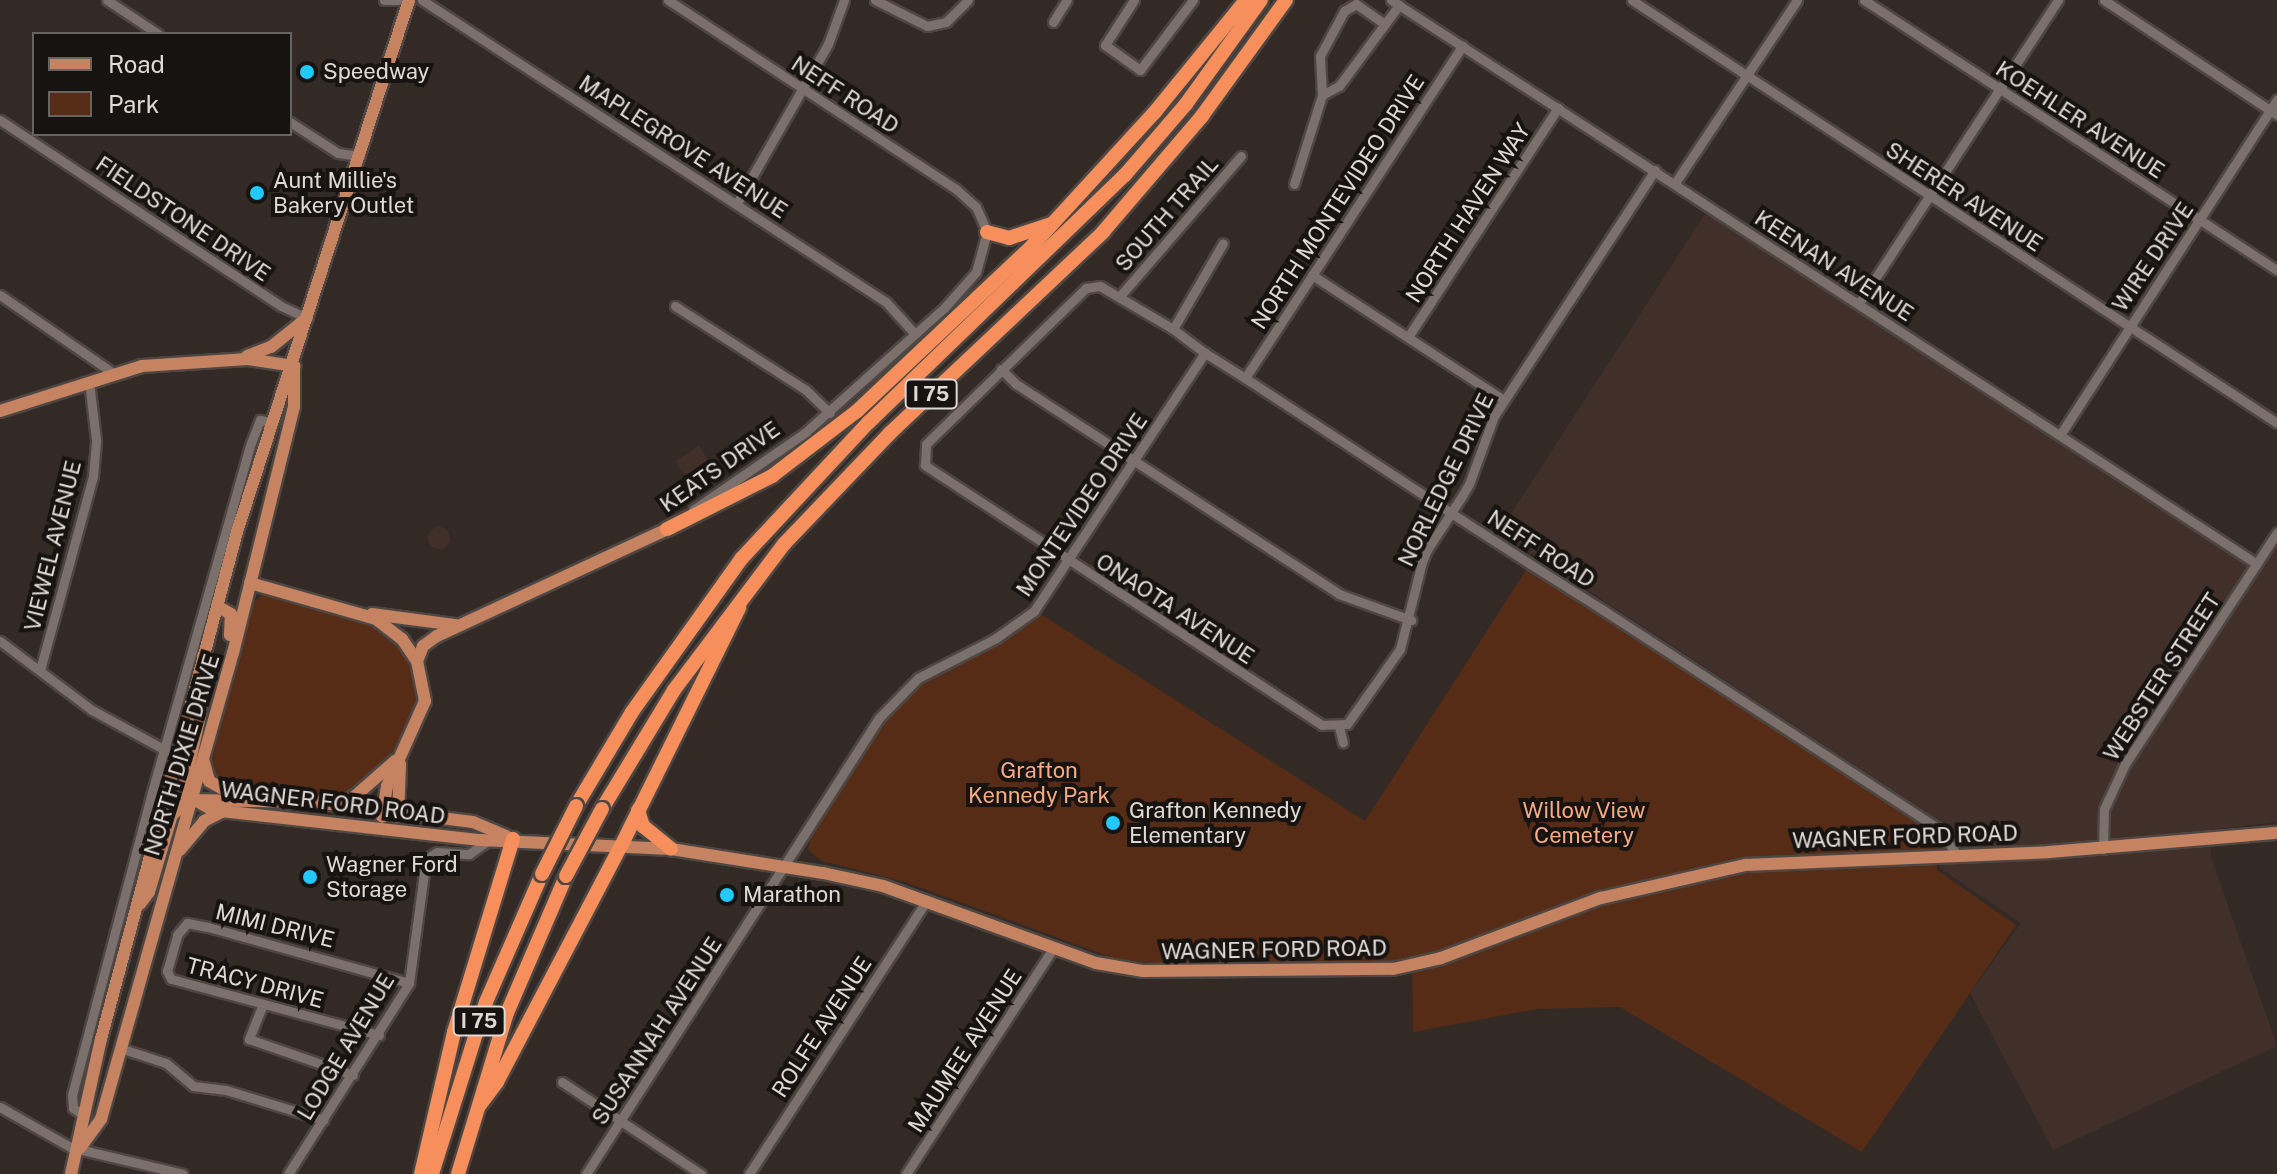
<!DOCTYPE html>
<html>
<head>
<meta charset="utf-8">
<style>
  body { margin:0 }
  #map { position:relative; width:2277px; height:1174px; overflow:hidden; background:#332925; font-family:"Public Sans",sans-serif }
  div>[style] { position:absolute }
  [style*='--x'] { left:calc(var(--x)*1px); top:calc(var(--y)*1px); width:calc(var(--w)*1px); rotate:calc(var(--a)*1deg) }
  .built>* { inset:0; background:#403029; transform-origin:0 0 }
  .round { border-radius:50% }
  .green>* { inset:0; background:#572c17 }
  .roads { filter:drop-shadow(2px 0 #4d4642) drop-shadow(-2px 0 #4d4642) drop-shadow(0 2px #4d4642) drop-shadow(0 -2px #4d4642) }
  .minor>* { height:9px; margin:-4.5px; padding:0 4.5px; transform-origin:4.5px; border-radius:4.5px; background:#7b706b }
  .major>* { height:12px; margin:-6px; padding:0 6px; transform-origin:6px; border-radius:6px; background:#c58362 }
  .highway>* { height:14px; margin:-7px; padding:0 7px; transform-origin:7px; border-radius:7px; background:#f68f5c }
  .bridges { filter:drop-shadow(2px 0 #4d4642) drop-shadow(-2px 0 #4d4642) drop-shadow(0 2px #4d4642) drop-shadow(0 -2px #4d4642) }
  .highway-bridge>* { height:14px; margin:-7px; padding:0 7px; transform-origin:7px; border-radius:7px; background:#f68f5c }
  .dots>* { width:22px; height:22px; translate:-50% -50%; box-sizing:border-box; border:4px solid #171311; border-radius:50% }
  span { translate:-50% -50%; white-space:nowrap; text-align:center; line-height:1.15; -webkit-text-stroke:8px #171311; paint-order:stroke }
  .shield-label span { padding:2px 6px; background:#171311; border:2px solid; border-radius:6px; -webkit-text-stroke-width:0 }
  .shield-label { font-size:20px; color:#e0dad7; font-weight:700 }
  .poi-label { font-size:22px; color:#e0dad7 }
  .left { translate:0 -50%; text-align:left }
  .street-label { font-size:22px; color:#e0dad7 }
  .park-label { font-size:22px; color:#f7aa86 }
  .legend { position:absolute; left:32px; top:32px; width:260px; height:104px; box-sizing:border-box; background:#171311; border:2px solid #676360; margin:0; padding:10px 14px; list-style:none; font-size:24px; color:#e0dad7 }
  .legend li { display:flex; align-items:center; gap:16px; height:40px }
  .legend b { width:40px; border:2px solid #676360 }
</style>
</head>
<body>
<div id="map">
  <div class="built">
    <div style="clip-path:polygon(1707px 211px,2261px 566px,2277px 542px,2277px 822px,2208px 830px,2212px 860px,2277px 1046px,2053px 1150px,1970px 993px,2021px 923px,1940px 868px,1940px 821px,1499px 532px)"></div>
    <div style="left:699px;top:446px;width:17px;height:28px;rotate:57deg"></div>
    <div class="round" style="left:428px;top:527px;width:22px;height:22px"></div>
  </div>
  <div class="green">
    <div style="clip-path:polygon(1528px 567px,1928px 826px,1938px 836px,1937px 870px,2016px 925px,1862px 1152px,1620px 1007px,1537px 1009px,1413px 1032px,1412px 959px,1326px 967px,1180px 967px,1113px 958px,905px 882px,822px 861px,808px 850px,812px 833px,900px 700px,925px 679px,1008px 636px,1039px 613px,1365px 821px)"></div>
    <div style="clip-path:polygon(265px 593px,367px 621px,384px 629px,412px 660px,419px 701px,400px 744px,348px 796px,335px 800px,248px 793px,224px 787px,209px 771px,254px 602px)"></div>
  </div>
  <div class="roads">
    <div class="minor">
      <div style="--x:107;--y:0;--w:61;--a:33.7"></div>
      <div style="--x:384;--y:0;--w:14;--a:0"></div>
      <div style="--x:422;--y:0;--w:554;--a:33.06"></div>
      <div style="--x:886;--y:302;--w:43;--a:47.8"></div>
      <div style="--x:668;--y:0;--w:344;--a:33.3"></div>
      <div style="--x:956;--y:189;--w:27;--a:42"></div>
      <div style="--x:976;--y:207;--w:27;--a:66"></div>
      <div style="--x:987;--y:232;--w:41;--a:105.4"></div>
      <div style="--x:976;--y:272;--w:48;--a:131.6"></div>
      <div style="--x:944;--y:308;--w:186;--a:138.1"></div>
      <div style="--x:806;--y:432;--w:137;--a:145.4"></div>
      <div style="--x:875;--y:0;--w:58;--a:26.6"></div>
      <div style="--x:927;--y:26;--w:19;--a:-12"></div>
      <div style="--x:946;--y:22;--w:31;--a:-45"></div>
      <div style="--x:1134;--y:0;--w:54;--a:122.8"></div>
      <div style="--x:1105;--y:45;--w:43;--a:35.5"></div>
      <div style="--x:1140;--y:70;--w:88;--a:-52.9"></div>
      <div style="--x:1391;--y:0;--w:1033;--a:33.07"></div>
      <div style="--x:1632;--y:0;--w:771;--a:33.26"></div>
      <div style="--x:1864;--y:0;--w:493;--a:33.2"></div>
      <div style="--x:2104;--y:0;--w:208;--a:33.6"></div>
      <div style="--x:1053;--y:22;--w:26;--a:-58"></div>
      <div style="--x:1322;--y:95;--w:39;--a:-93"></div>
      <div style="--x:1320;--y:56;--w:51;--a:-61.9"></div>
      <div style="--x:1344;--y:11;--w:14;--a:-30"></div>
      <div style="--x:1356;--y:4;--w:35;--a:35"></div>
      <div style="--x:0;--y:120;--w:337;--a:33.5"></div>
      <div style="--x:281;--y:306;--w:29;--a:25"></div>
      <div style="--x:290;--y:122;--w:57;--a:32.9"></div>
      <div style="--x:338;--y:153;--w:22;--a:8"></div>
      <div style="--x:1655;--y:170;--w:294;--a:123.2"></div>
      <div style="--x:1494;--y:416;--w:72;--a:110.2"></div>
      <div style="--x:1469;--y:484;--w:14;--a:120"></div>
      <div style="--x:1462;--y:496;--w:20;--a:123"></div>
      <div style="--x:1451;--y:513;--w:44;--a:123"></div>
      <div style="--x:1427;--y:550;--w:13;--a:113"></div>
      <div style="--x:1422;--y:562;--w:90;--a:104.2"></div>
      <div style="--x:1400;--y:649;--w:92;--a:125.2"></div>
      <div style="--x:1347;--y:724;--w:25;--a:178"></div>
      <div style="--x:1322;--y:725;--w:475;--a:-146.8"></div>
      <div style="--x:925;--y:465;--w:21;--a:-87"></div>
      <div style="--x:926;--y:444;--w:223;--a:-44.3"></div>
      <div style="--x:1086;--y:288;--w:14;--a:-8"></div>
      <div style="--x:1100;--y:286;--w:85;--a:30.5"></div>
      <div style="--x:1173;--y:329;--w:40;--a:37"></div>
      <div style="--x:1205;--y:353;--w:47;--a:32"></div>
      <div style="--x:1245;--y:378;--w:246;--a:33.2"></div>
      <div style="--x:1451;--y:513;--w:103;--a:32.8"></div>
      <div style="--x:1538;--y:569;--w:77;--a:32.2"></div>
      <div style="--x:1603;--y:610;--w:399;--a:33.1"></div>
      <div style="--x:1937;--y:828;--w:34;--a:53"></div>
      <div style="--x:1675;--y:183;--w:220;--a:-56.3"></div>
      <div style="--x:1294;--y:184;--w:93;--a:-72.5"></div>
      <div style="--x:1322;--y:95;--w:19;--a:-28"></div>
      <div style="--x:1339;--y:86;--w:101;--a:-53.5"></div>
      <div style="--x:737;--y:203;--w:183;--a:-60.2"></div>
      <div style="--x:828;--y:44;--w:47;--a:-70"></div>
      <div style="--x:1312;--y:275;--w:229;--a:33.1"></div>
      <div style="--x:0;--y:295;--w:137;--a:34.6"></div>
      <div style="--x:1120;--y:296;--w:185;--a:-49.2"></div>
      <div style="--x:1859;--y:303;--w:363;--a:-56.7"></div>
      <div style="--x:675;--y:306;--w:156;--a:32.7"></div>
      <div style="--x:806;--y:390;--w:33;--a:44"></div>
      <div style="--x:1173;--y:329;--w:99;--a:-59.8"></div>
      <div style="--x:1408;--y:337;--w:274;--a:-56.8"></div>
      <div style="--x:1001;--y:369;--w:21;--a:45"></div>
      <div style="--x:1016;--y:384;--w:385;--a:33"></div>
      <div style="--x:1339;--y:594;--w:77;--a:19.9"></div>
      <div style="--x:1245;--y:378;--w:397;--a:-56.8"></div>
      <div style="--x:2060;--y:435;--w:400;--a:-57.1"></div>
      <div style="--x:0;--y:641;--w:115;--a:36.9"></div>
      <div style="--x:92;--y:710;--w:85;--a:28.7"></div>
      <div style="--x:40;--y:670;--w:201;--a:-74.7"></div>
      <div style="--x:93;--y:476;--w:36;--a:-85"></div>
      <div style="--x:96;--y:440;--w:59;--a:-96.8"></div>
      <div style="--x:1339;--y:727;--w:16;--a:76"></div>
      <div style="--x:2103;--y:849;--w:40;--a:-88.6"></div>
      <div style="--x:2104;--y:809;--w:50;--a:-65"></div>
      <div style="--x:2125;--y:764;--w:277;--a:-56.7"></div>
      <div style="--x:263;--y:1004;--w:38;--a:112"></div>
      <div style="--x:249;--y:1039;--w:110;--a:19.1"></div>
      <div style="--x:379;--y:1035;--w:215;--a:-164.9"></div>
      <div style="--x:171;--y:979;--w:9;--a:-117"></div>
      <div style="--x:167;--y:971;--w:37;--a:-74"></div>
      <div style="--x:177;--y:935;--w:16;--a:-50"></div>
      <div style="--x:187;--y:923;--w:21;--a:11"></div>
      <div style="--x:208;--y:927;--w:209;--a:15.6"></div>
      <div style="--x:120;--y:1048;--w:48;--a:18.1"></div>
      <div style="--x:166;--y:1063;--w:35;--a:40"></div>
      <div style="--x:193;--y:1086;--w:33;--a:7"></div>
      <div style="--x:226;--y:1090;--w:102;--a:17"></div>
      <div style="--x:562;--y:1082;--w:167;--a:33.5"></div>
      <div style="--x:0;--y:1107;--w:81;--a:29.7"></div>
      <div style="--x:70;--y:1147;--w:116;--a:13.4"></div>
      <div style="--x:82;--y:1114;--w:11;--a:-146"></div>
      <div style="--x:73;--y:1108;--w:13;--a:-94"></div>
      <div style="--x:72;--y:1095;--w:313;--a:-75.2"></div>
      <div style="--x:152;--y:792;--w:363;--a:-74.2"></div>
      <div style="--x:251;--y:443;--w:25;--a:-69"></div>
      <div style="--x:260;--y:420;--w:10;--a:11"></div>
      <div style="--x:288;--y:1174;--w:226;--a:-57.6"></div>
      <div style="--x:409;--y:983;--w:125;--a:-82.2"></div>
      <div style="--x:426;--y:859;--w:13;--a:-32"></div>
      <div style="--x:437;--y:852;--w:32;--a:4"></div>
      <div style="--x:469;--y:854;--w:24;--a:-35"></div>
      <div style="--x:586;--y:1174;--w:542;--a:-57.28"></div>
      <div style="--x:879;--y:718;--w:56;--a:-45.7"></div>
      <div style="--x:918;--y:678;--w:88;--a:-27.1"></div>
      <div style="--x:996;--y:638;--w:47;--a:-35.4"></div>
      <div style="--x:1034;--y:611;--w:310;--a:-56.5"></div>
      <div style="--x:749;--y:1174;--w:327;--a:-57"></div>
      <div style="--x:906;--y:1174;--w:271;--a:-56.9"></div>
    </div>
    <div class="major">
      <div style="--x:247;--y:356;--w:26;--a:-21"></div>
      <div style="--x:271;--y:347;--w:46;--a:-38.9"></div>
      <div style="--x:0;--y:411;--w:149;--a:-17.6"></div>
      <div style="--x:142;--y:366;--w:106;--a:-3.8"></div>
      <div style="--x:248;--y:359;--w:47;--a:8.7"></div>
      <div style="--x:250;--y:583;--w:131;--a:15.9"></div>
      <div style="--x:376;--y:619;--w:33;--a:38"></div>
      <div style="--x:402;--y:639;--w:27;--a:56"></div>
      <div style="--x:417;--y:661;--w:41;--a:78.7"></div>
      <div style="--x:425;--y:701;--w:93;--a:114.1"></div>
      <div style="--x:387;--y:786;--w:31;--a:99"></div>
      <div style="--x:217;--y:606;--w:16;--a:30"></div>
      <div style="--x:231;--y:614;--w:21;--a:93"></div>
      <div style="--x:372;--y:614;--w:85;--a:7.5"></div>
      <div style="--x:203;--y:656;--w:55;--a:92.1"></div>
      <div style="--x:201;--y:711;--w:84;--a:102.4"></div>
      <div style="--x:183;--y:793;--w:34;--a:30"></div>
      <div style="--x:212;--y:810;--w:270;--a:6.4"></div>
      <div style="--x:480;--y:840;--w:191;--a:2.7"></div>
      <div style="--x:671;--y:849;--w:154;--a:9"></div>
      <div style="--x:823;--y:873;--w:61;--a:12.2"></div>
      <div style="--x:883;--y:886;--w:226;--a:19.9"></div>
      <div style="--x:1096;--y:963;--w:48;--a:9.7"></div>
      <div style="--x:1143;--y:971;--w:250;--a:-0.5"></div>
      <div style="--x:1393;--y:969;--w:49;--a:-12.9"></div>
      <div style="--x:1441;--y:958;--w:171;--a:-20.6"></div>
      <div style="--x:1601;--y:898;--w:148;--a:-12.9"></div>
      <div style="--x:1745;--y:865;--w:304;--a:-2.4"></div>
      <div style="--x:2049;--y:852;--w:229;--a:-4.8"></div>
      <div style="--x:417;--y:661;--w:16;--a:-68"></div>
      <div style="--x:423;--y:646;--w:17;--a:-36"></div>
      <div style="--x:437;--y:636;--w:254;--a:-24.9"></div>
      <div style="--x:204;--y:762;--w:20;--a:75"></div>
      <div style="--x:209;--y:781;--w:30;--a:30"></div>
      <div style="--x:336;--y:804;--w:19;--a:-21"></div>
      <div style="--x:354;--y:797;--w:55;--a:-41.3"></div>
      <div style="--x:398;--y:817;--w:53;--a:-87.8"></div>
      <div style="--x:180;--y:850;--w:38;--a:-50"></div>
      <div style="--x:204;--y:821;--w:20;--a:-27"></div>
      <div style="--x:140;--y:904;--w:15;--a:-53"></div>
      <div style="--x:149;--y:892;--w:80;--a:-73.4"></div>
      <div style="--x:172;--y:815;--w:23;--a:-40"></div>
      <div style="--x:190;--y:800;--w:125;--a:0.9"></div>
      <div style="--x:315;--y:802;--w:159;--a:7.2"></div>
      <div style="--x:473;--y:822;--w:36;--a:23"></div>
      <div style="--x:80;--y:1148;--w:36;--a:-54"></div>
      <div style="--x:101;--y:1119;--w:484;--a:-74.2"></div>
      <div style="--x:233;--y:653;--w:253;--a:-76.1"></div>
      <div style="--x:294;--y:407;--w:39;--a:-90"></div>
      <div style="--x:71;--y:1174;--w:138;--a:-77.5"></div>
      <div style="--x:101;--y:1039;--w:525;--a:-74.98"></div>
      <div style="--x:237;--y:532;--w:559;--a:-72.08"></div>
    </div>
    <div class="highway">
      <div style="--x:987;--y:232;--w:23;--a:15"></div>
      <div style="--x:1009;--y:238;--w:44;--a:-18.4"></div>
      <div style="--x:667;--y:529;--w:118;--a:-26.8"></div>
      <div style="--x:772;--y:476;--w:107;--a:-37.4"></div>
      <div style="--x:857;--y:411;--w:241;--a:-43.3"></div>
      <div style="--x:1032;--y:246;--w:182;--a:-47.5"></div>
      <div style="--x:1155;--y:112;--w:144;--a:-50.9"></div>
      <div style="--x:576;--y:806;--w:109;--a:-59.2"></div>
      <div style="--x:632;--y:712;--w:189;--a:-54.5"></div>
      <div style="--x:742;--y:558;--w:186;--a:-47"></div>
      <div style="--x:869;--y:422;--w:356;--a:-44"></div>
      <div style="--x:1125;--y:175;--w:94;--a:-49.3"></div>
      <div style="--x:1186;--y:104;--w:128;--a:-54.2"></div>
      <div style="--x:602;--y:809;--w:139;--a:-58.8"></div>
      <div style="--x:674;--y:690;--w:183;--a:-53"></div>
      <div style="--x:784;--y:544;--w:153;--a:-46.3"></div>
      <div style="--x:890;--y:433;--w:293;--a:-43.3"></div>
      <div style="--x:1103;--y:232;--w:153;--a:-49.5"></div>
      <div style="--x:1202;--y:116;--w:143;--a:-54.1"></div>
      <div style="--x:638;--y:810;--w:17;--a:73"></div>
      <div style="--x:643;--y:826;--w:36;--a:39"></div>
      <div style="--x:479;--y:1106;--w:30;--a:-53"></div>
      <div style="--x:497;--y:1082;--w:267;--a:-62.3"></div>
      <div style="--x:621;--y:846;--w:266;--a:-63.6"></div>
      <div style="--x:421;--y:1174;--w:146;--a:-76.9"></div>
      <div style="--x:454;--y:1032;--w:202;--a:-73"></div>
      <div style="--x:432;--y:1174;--w:180;--a:-72.6"></div>
      <div style="--x:486;--y:1002;--w:140;--a:-66.4"></div>
      <div style="--x:458;--y:1174;--w:168;--a:-73.1"></div>
      <div style="--x:507;--y:1013;--w:149;--a:-66.7"></div>
    </div>
  </div>
  <div class="bridges">
    <div class="highway-bridge">
      <div style="--x:542;--y:874;--w:76;--a:-63.4"></div>
      <div style="--x:566;--y:876;--w:76;--a:-61.8"></div>
    </div>
  </div>
  <div class="dots">
    <div style="left:307px;top:72px;background:#21c9fd"></div>
    <div style="left:257px;top:193px;background:#21c9fd"></div>
    <div style="left:1113px;top:823px;background:#21c9fd"></div>
    <div style="left:310px;top:877px;background:#21c9fd"></div>
    <div style="left:727px;top:895px;background:#21c9fd"></div>
  </div>
  <div class="shield-label">
    <span style="left:931px;top:394px">I 75</span>
    <span style="left:479px;top:1021px">I 75</span>
  </div>
  <div class="poi-label">
    <span class="left" style="left:323px;top:72px">Speedway</span>
    <span class="left" style="left:273px;top:193px">Aunt Millie's<br>Bakery Outlet</span>
    <span class="left" style="left:1129px;top:823px">Grafton Kennedy<br>Elementary</span>
    <span class="left" style="left:326px;top:877px">Wagner Ford<br>Storage</span>
    <span class="left" style="left:743px;top:895px">Marathon</span>
  </div>
  <div class="street-label">
    <span style="left:845px;top:95px;rotate:33deg">NEFF ROAD</span>
    <span style="left:2080px;top:120px;rotate:33deg">KOEHLER AVENUE</span>
    <span style="left:683px;top:147px;rotate:33deg">MAPLEGROVE AVENUE</span>
    <span style="left:1964px;top:197px;rotate:33deg">SHERER AVENUE</span>
    <span style="left:1338px;top:202px;rotate:-57deg">NORTH MONTEVIDEO DRIVE</span>
    <span style="left:1468px;top:213px;rotate:-57deg">NORTH HAVEN WAY</span>
    <span style="left:1167px;top:214px;rotate:-49deg">SOUTH TRAIL</span>
    <span style="left:183px;top:219px;rotate:34deg">FIELDSTONE DRIVE</span>
    <span style="left:2153px;top:257px;rotate:-56deg">WIRE DRIVE</span>
    <span style="left:1834px;top:266px;rotate:33deg">KEENAN AVENUE</span>
    <span style="left:720px;top:467px;rotate:-35deg">KEATS DRIVE</span>
    <span style="left:1446px;top:480px;rotate:-64deg">NORLEDGE DRIVE</span>
    <span style="left:1082px;top:505px;rotate:-56deg">MONTEVIDEO DRIVE</span>
    <span style="left:53px;top:546px;rotate:-76deg">VIEWEL AVENUE</span>
    <span style="left:1541px;top:549px;rotate:33deg">NEFF ROAD</span>
    <span style="left:1175px;top:609px;rotate:33deg">ONAOTA AVENUE</span>
    <span style="left:2162px;top:677px;rotate:-57deg">WEBSTER STREET</span>
    <span style="left:182px;top:755px;rotate:-73deg">NORTH DIXIE DRIVE</span>
    <span style="left:333px;top:803px;rotate:7deg">WAGNER FORD ROAD</span>
    <span style="left:1905px;top:837px;rotate:-2deg">WAGNER FORD ROAD</span>
    <span style="left:275px;top:926px;rotate:14deg">MIMI DRIVE</span>
    <span style="left:1274px;top:950px;rotate:-1deg">WAGNER FORD ROAD</span>
    <span style="left:255px;top:983px;rotate:15deg">TRACY DRIVE</span>
    <span style="left:822px;top:1027px;rotate:-57deg">ROLFE AVENUE</span>
    <span style="left:657px;top:1031px;rotate:-57deg">SUSANNAH AVENUE</span>
    <span style="left:346px;top:1047px;rotate:-59deg">LODGE AVENUE</span>
    <span style="left:965px;top:1051px;rotate:-57deg">MAUMEE AVENUE</span>
  </div>
  <div class="park-label">
    <span style="left:1039px;top:783px">Grafton<br>Kennedy Park</span>
    <span style="left:1584px;top:823px">Willow View<br>Cemetery</span>
  </div>
  <ul class="legend">
  <li><b style="height:10px;background:#c58362"></b>Road</li>
  <li><b style="height:22px;background:#572c17"></b>Park</li>
  </ul>
</div>
</body>
</html>
